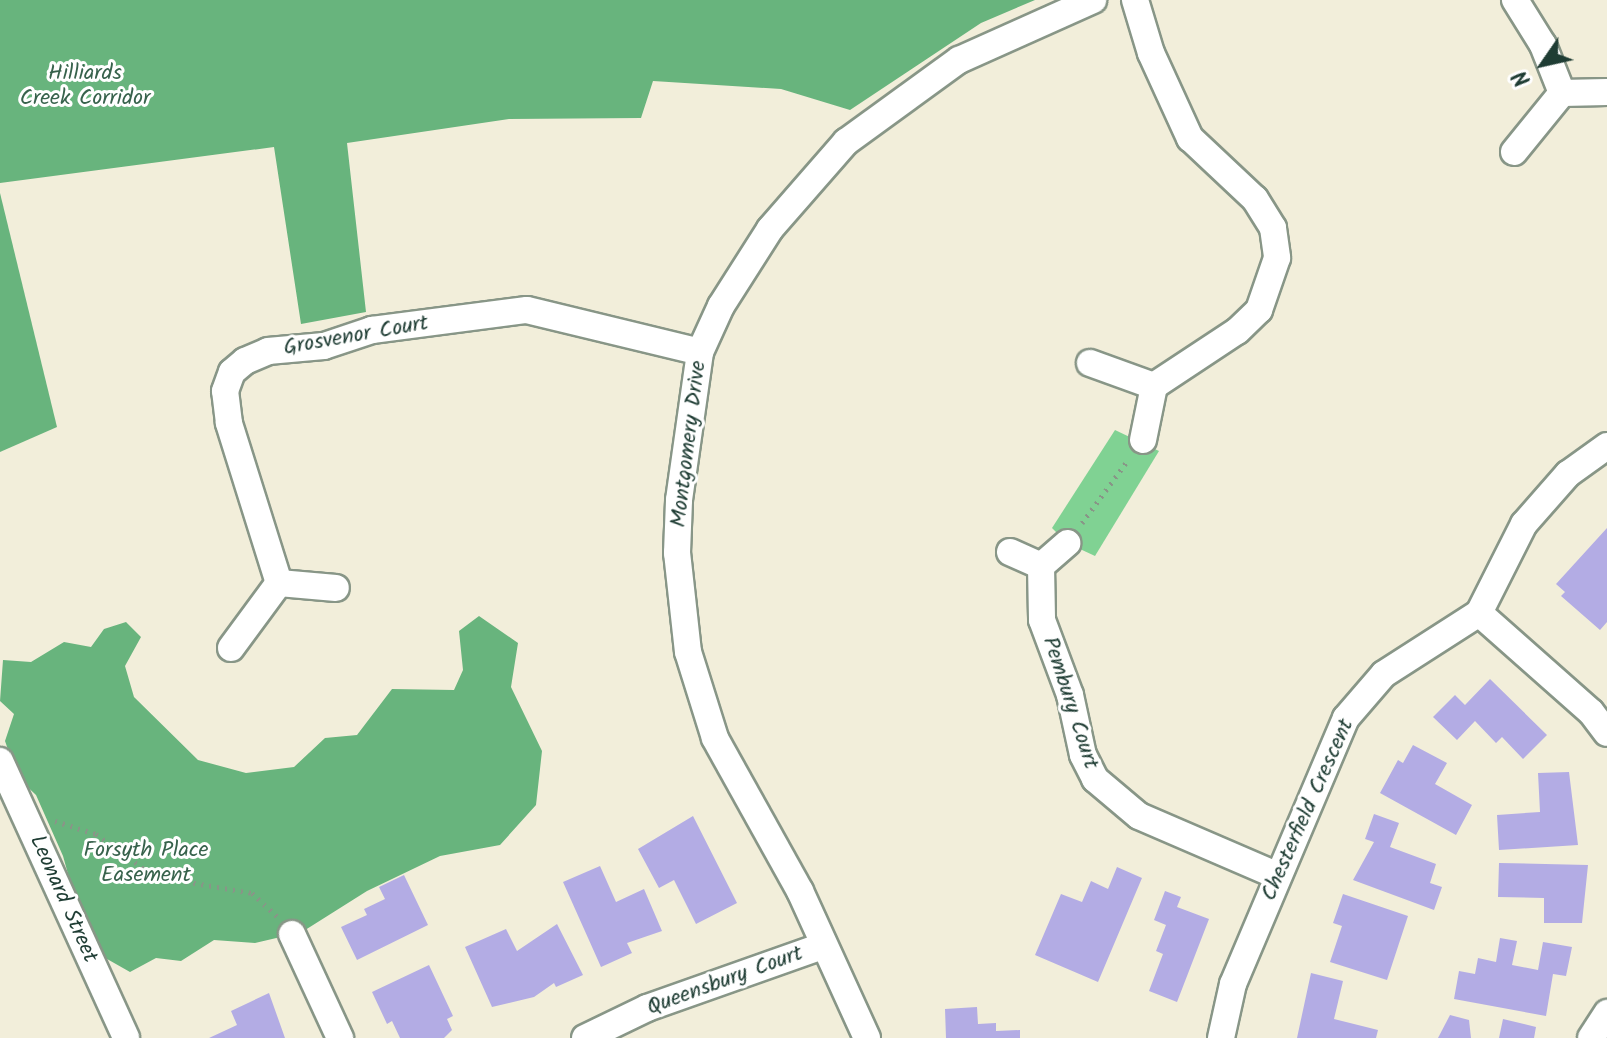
<!DOCTYPE html>
<html>
<head>
<meta charset="utf-8">
<style>
  body { margin:0 }
  #map { position:relative; width:1607px; height:1038px; overflow:hidden; background:#f2eeda; font-family:Kalam,sans-serif }
  div>[style] { position:absolute }
  [style*='--x'] { left:calc(var(--x)*1px); top:calc(var(--y)*1px); width:calc(var(--w)*1px); rotate:calc(var(--a)*1deg) }
  .green>* { inset:0; background:#80d293 }
  .forest>* { inset:0; background:#68b47d }
  .building>* { inset:0; background:#b3ace4 }
  .path>* { height:5px; margin-top:-2.5px; transform-origin:0; background:repeating-linear-gradient(90deg,#889687 0 2px,transparent 0 8px) }
  .roads { filter:drop-shadow(2px 0 #889687) drop-shadow(-2px 0 #889687) drop-shadow(0 2px #889687) drop-shadow(0 -2px #889687) }
  .minor>* { height:26px; margin:-13px; padding:0 13px; transform-origin:13px; border-radius:13px; background:#fff }
  span { translate:-50% -50%; white-space:nowrap; text-align:center; line-height:1.15; -webkit-text-stroke:6px #fff; paint-order:stroke }
  .park-label { font-size:22px; color:#37624c }
  .street-label { font-size:22px; color:#1f3d34 }
  .north { position:absolute; left:1503px; top:24px; width:80px; height:80px; -webkit-text-stroke:6px #fff; paint-order:stroke; rotate:236deg; font-size:22px; font-weight:700; line-height:32px; text-align:center; color:#1f3d34 }
  .north::after { content:''; display:block; margin:auto; width:28px; height:36px; background:#1f3d34; clip-path:polygon(50% 0,100% 100%,50% 72%,0 100%) }
</style>
</head>
<body>
<div id="map">
  <div class="green">
    <div style="clip-path:polygon(1115px 430px,1159px 451px,1095px 556px,1067px 543px,1052px 528px)"></div>
  </div>
  <div class="forest">
    <div style="clip-path:polygon(0 0,1035px 0,981px 23px,850px 110px,781px 89px,653px 81px,641px 118px,509px 119px,347px 143px,366px 312px,301px 324px,274px 147px,0 183px)"></div>
    <div style="clip-path:polygon(0 193px,57px 427px,0 452px)"></div>
    <div style="clip-path:polygon(479px 616px,518px 643px,511px 687px,542px 751px,536px 805px,500px 845px,440px 856px,367px 891px,302px 932px,255px 943px,214px 940px,181px 961px,156px 958px,130px 972px,100px 955px,80px 917px,63px 856px,36px 795px,18px 778px,5px 741px,14px 714px,0 701px,3px 660px,31px 662px,64px 642px,91px 647px,104px 629px,126px 622px,141px 637px,125px 666px,134px 697px,198px 760px,246px 773px,294px 767px,325px 738px,357px 735px,392px 689px,454px 690px,463px 670px,459px 631px)"></div>
  </div>
  <div class="building">
    <div style="clip-path:polygon(1607px 528px,1607px 622px,1600px 630px,1561px 596px,1565px 592px,1556px 584px)"></div>
    <div style="clip-path:polygon(1490px 679px,1547px 735px,1523px 759px,1502px 737px,1496px 743px,1475px 721px,1457px 740px,1433px 717px,1455px 695px,1465px 705px)"></div>
    <div style="clip-path:polygon(1413px 745px,1447px 763px,1435px 784px,1472px 805px,1456px 835px,1380px 793px,1398px 760px,1403px 763px)"></div>
    <div style="clip-path:polygon(1569px 772px,1578px 845px,1499px 850px,1497px 815px,1540px 812px,1538px 773px)"></div>
    <div style="clip-path:polygon(1374px 814px,1399px 823px,1390px 847px,1436px 864px,1430px 883px,1442px 887px,1434px 910px,1353px 880px,1374px 842px,1365px 839px)"></div>
    <div style="clip-path:polygon(693px 816px,737px 903px,696px 924px,674px 880px,659px 888px,638px 849px)"></div>
    <div style="clip-path:polygon(1499px 863px,1588px 865px,1582px 923px,1544px 923px,1544px 898px,1498px 897px)"></div>
    <div style="clip-path:polygon(600px 866px,616px 902px,644px 889px,662px 931px,627px 943px,632px 953px,601px 967px,563px 882px)"></div>
    <div style="clip-path:polygon(1117px 867px,1142px 878px,1098px 982px,1035px 955px,1061px 894px,1082px 902px,1091px 881px,1108px 889px)"></div>
    <div style="clip-path:polygon(404px 875px,428px 925px,357px 960px,341px 927px,367px 915px,364px 909px,385px 899px,379px 887px)"></div>
    <div style="clip-path:polygon(1165px 891px,1181px 897px,1177px 907px,1209px 919px,1177px 1002px,1149px 991px,1163px 954px,1156px 951px,1166px 925px,1154px 920px)"></div>
    <div style="clip-path:polygon(1343px 894px,1408px 916px,1387px 980px,1330px 962px,1342px 926px,1333px 923px)"></div>
    <div style="clip-path:polygon(557px 924px,583px 975px,556px 987px,554px 983px,534px 997px,492px 1007px,465px 947px,506px 929px,517px 951px)"></div>
    <div style="clip-path:polygon(1500px 938px,1517px 941px,1512px 965px,1538px 970px,1543px 942px,1572px 947px,1566px 976px,1553px 974px,1546px 1016px,1454px 999px,1459px 971px,1475px 974px,1478px 958px,1496px 962px)"></div>
    <div style="clip-path:polygon(429px 965px,453px 1016px,447px 1019px,452px 1030px,444px 1038px,400px 1038px,392px 1021px,387px 1024px,372px 992px)"></div>
    <div style="clip-path:polygon(1311px 973px,1343px 981px,1334px 1019px,1378px 1030px,1376px 1038px,1297px 1038px)"></div>
    <div style="clip-path:polygon(269px 993px,285px 1038px,209px 1038px,237px 1025px,231px 1011px)"></div>
    <div style="clip-path:polygon(977px 1007px,978px 1024px,996px 1023px,996px 1031px,1020px 1030px,1020px 1038px,946px 1038px,945px 1009px)"></div>
    <div style="clip-path:polygon(1450px 1015px,1469px 1020px,1471px 1038px,1438px 1038px)"></div>
    <div style="clip-path:polygon(1503px 1019px,1536px 1027px,1534px 1038px,1499px 1038px)"></div>
  </div>
  <div class="path">
    <div style="--x:1082;--y:523;--w:78;--a:-53.9"></div>
    <div style="--x:55;--y:821;--w:43;--a:17.6"></div>
    <div style="--x:96;--y:834;--w:72;--a:35.9"></div>
    <div style="--x:154;--y:876;--w:99;--a:9.8"></div>
    <div style="--x:252;--y:893;--w:34;--a:43"></div>
  </div>
  <div class="roads">
    <div class="minor">
      <div style="--x:1135;--y:0;--w:55;--a:73.2"></div>
      <div style="--x:1151;--y:53;--w:94;--a:65.4"></div>
      <div style="--x:1190;--y:138;--w:89;--a:43.2"></div>
      <div style="--x:1255;--y:199;--w:34;--a:58"></div>
      <div style="--x:1273;--y:228;--w:30;--a:82"></div>
      <div style="--x:1277;--y:258;--w:55;--a:109.1"></div>
      <div style="--x:1259;--y:310;--w:30;--a:136"></div>
      <div style="--x:1237;--y:331;--w:100;--a:146.5"></div>
      <div style="--x:1154;--y:386;--w:55;--a:101.5"></div>
      <div style="--x:1562;--y:93;--w:45;--a:-1.3"></div>
      <div style="--x:1514;--y:152;--w:76;--a:-50.9"></div>
      <div style="--x:1562;--y:93;--w:52;--a:-111.6"></div>
      <div style="--x:1543;--y:45;--w:53;--a:-121.9"></div>
      <div style="--x:1090;--y:363;--w:68;--a:19.8"></div>
      <div style="--x:1010;--y:552;--w:34;--a:24"></div>
      <div style="--x:1041;--y:566;--w:35;--a:-41"></div>
      <div style="--x:1041;--y:566;--w:54;--a:88.9"></div>
      <div style="--x:1042;--y:620;--w:80;--a:69.5"></div>
      <div style="--x:1070;--y:695;--w:61;--a:77.8"></div>
      <div style="--x:1083;--y:755;--w:27;--a:63"></div>
      <div style="--x:1095;--y:779;--w:57;--a:40.1"></div>
      <div style="--x:1139;--y:816;--w:149;--a:23.3"></div>
      <div style="--x:279;--y:583;--w:57;--a:5"></div>
      <div style="--x:1479;--y:613;--w:149;--a:41.5"></div>
      <div style="--x:1591;--y:712;--w:26;--a:53"></div>
      <div style="--x:231;--y:648;--w:81;--a:-53.6"></div>
      <div style="--x:279;--y:583;--w:168;--a:-107.4"></div>
      <div style="--x:229;--y:423;--w:32;--a:-97"></div>
      <div style="--x:225;--y:391;--w:20;--a:-70"></div>
      <div style="--x:232;--y:372;--w:17;--a:-40"></div>
      <div style="--x:245;--y:361;--w:25;--a:-23"></div>
      <div style="--x:268;--y:351;--w:56;--a:-5.1"></div>
      <div style="--x:324;--y:346;--w:51;--a:-18.4"></div>
      <div style="--x:372;--y:330;--w:156;--a:-7.4"></div>
      <div style="--x:527;--y:310;--w:178;--a:13.6"></div>
      <div style="--x:0;--y:761;--w:304;--a:65.5"></div>
      <div style="--x:292;--y:934;--w:115;--a:65.2"></div>
      <div style="--x:585;--y:1038;--w:69;--a:-25.8"></div>
      <div style="--x:647;--y:1008;--w:186;--a:-19.5"></div>
      <div style="--x:867;--y:1038;--w:162;--a:-114.5"></div>
      <div style="--x:800;--y:891;--w:175;--a:-119.1"></div>
      <div style="--x:715;--y:738;--w:90;--a:-107.4"></div>
      <div style="--x:688;--y:652;--w:100;--a:-96.3"></div>
      <div style="--x:677;--y:553;--w:53;--a:-87.8"></div>
      <div style="--x:679;--y:500;--w:149;--a:-81.9"></div>
      <div style="--x:700;--y:352;--w:51;--a:-65.5"></div>
      <div style="--x:721;--y:306;--w:91;--a:-57.5"></div>
      <div style="--x:770;--y:229;--w:116;--a:-48.9"></div>
      <div style="--x:846;--y:142;--w:140;--a:-36"></div>
      <div style="--x:959;--y:60;--w:147;--a:-24.1"></div>
      <div style="--x:1221;--y:1038;--w:55;--a:-77.5"></div>
      <div style="--x:1233;--y:984;--w:289;--a:-67"></div>
      <div style="--x:1346;--y:718;--w:58;--a:-49.2"></div>
      <div style="--x:1384;--y:674;--w:113;--a:-32.7"></div>
      <div style="--x:1479;--y:613;--w:100;--a:-63.2"></div>
      <div style="--x:1524;--y:524;--w:67;--a:-48.7"></div>
      <div style="--x:1568;--y:474;--w:48;--a:-35.7"></div>
      <div style="--x:1591;--y:1038;--w:30;--a:-57"></div>
    </div>
  </div>
  <div class="park-label">
    <span style="left:85px;top:86px">Hilliards<br>Creek Corridor</span>
    <span style="left:146px;top:863px">Forsyth Place<br>Easement</span>
  </div>
  <div class="street-label">
    <span style="left:356px;top:336px;rotate:-10deg">Grosvenor Court</span>
    <span style="left:689px;top:444px;rotate:-83deg">Montgomery Drive</span>
    <span style="left:1070px;top:703px;rotate:72deg">Pembury Court</span>
    <span style="left:1308px;top:810px;rotate:-66deg">Chesterfield Crescent</span>
    <span style="left:63px;top:899px;rotate:66deg">Leonard Street</span>
    <span style="left:725px;top:981px;rotate:-20deg">Queensbury Court</span>
  </div>
  <div class="north">N</div>
</div>
</body>
</html>
